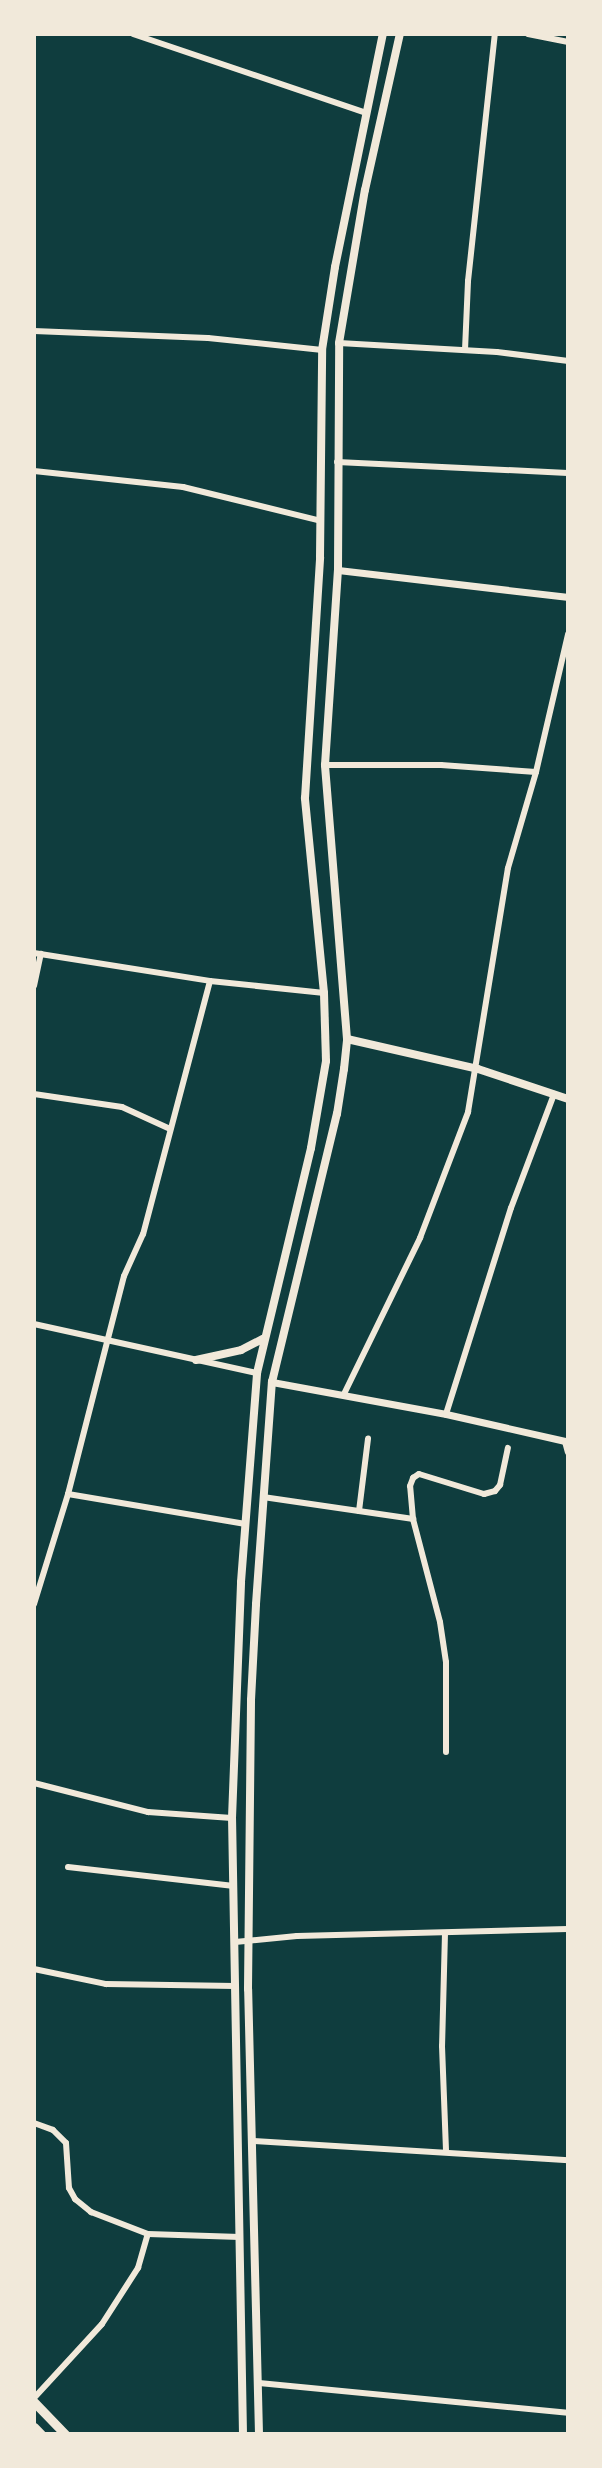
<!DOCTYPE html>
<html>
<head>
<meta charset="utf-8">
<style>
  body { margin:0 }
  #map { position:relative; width:602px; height:2468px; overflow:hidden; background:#0f3d3e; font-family:"Alegreya Sans",sans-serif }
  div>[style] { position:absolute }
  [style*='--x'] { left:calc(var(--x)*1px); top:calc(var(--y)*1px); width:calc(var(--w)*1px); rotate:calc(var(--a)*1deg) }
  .minor>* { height:6px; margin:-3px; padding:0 3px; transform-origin:3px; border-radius:3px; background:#f1e9da }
  .tertiary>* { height:7px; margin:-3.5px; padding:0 3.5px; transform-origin:3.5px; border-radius:3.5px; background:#f1e9da }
  .secondary>* { height:8px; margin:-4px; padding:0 4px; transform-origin:4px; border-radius:4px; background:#f1e9da }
  .primary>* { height:9px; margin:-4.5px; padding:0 4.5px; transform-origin:4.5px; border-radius:4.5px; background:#f1e9da }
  span { translate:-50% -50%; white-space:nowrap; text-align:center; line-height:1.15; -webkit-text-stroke:6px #f1e9da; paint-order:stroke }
  .frame { position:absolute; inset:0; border:36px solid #f1e9da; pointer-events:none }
</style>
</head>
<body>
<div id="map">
  <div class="minor">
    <div style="--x:133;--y:34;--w:246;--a:18.7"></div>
    <div style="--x:528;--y:34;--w:41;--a:11.3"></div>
    <div style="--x:34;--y:331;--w:174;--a:2.3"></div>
    <div style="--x:208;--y:338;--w:115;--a:6"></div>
    <div style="--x:339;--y:343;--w:158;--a:3.3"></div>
    <div style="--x:497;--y:352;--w:72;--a:7.2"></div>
    <div style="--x:465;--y:350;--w:69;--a:-87.5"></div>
    <div style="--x:468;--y:281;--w:248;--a:-83.8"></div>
    <div style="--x:337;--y:462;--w:231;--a:2.7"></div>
    <div style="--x:34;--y:471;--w:150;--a:6.1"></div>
    <div style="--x:183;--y:487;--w:142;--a:13.8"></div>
    <div style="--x:325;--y:765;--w:116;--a:0"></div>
    <div style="--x:441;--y:765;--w:95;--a:4.2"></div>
    <div style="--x:34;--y:953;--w:178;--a:9"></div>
    <div style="--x:210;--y:981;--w:115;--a:6"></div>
    <div style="--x:210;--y:981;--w:262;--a:104.8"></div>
    <div style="--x:143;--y:1234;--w:46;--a:114.3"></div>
    <div style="--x:124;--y:1276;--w:225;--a:104.4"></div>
    <div style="--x:68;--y:1494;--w:180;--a:9.6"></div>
    <div style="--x:34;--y:986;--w:33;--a:-78"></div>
    <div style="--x:34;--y:1094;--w:89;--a:8.4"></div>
    <div style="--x:122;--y:1107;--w:53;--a:24.6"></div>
    <div style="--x:34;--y:1324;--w:228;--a:12.4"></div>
    <div style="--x:344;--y:1394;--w:174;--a:-64"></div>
    <div style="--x:420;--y:1238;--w:135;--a:-69.1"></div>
    <div style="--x:468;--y:1112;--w:247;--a:-80.7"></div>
    <div style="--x:508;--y:868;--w:100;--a:-73.7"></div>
    <div style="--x:536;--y:772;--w:142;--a:-76.9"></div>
    <div style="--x:446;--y:1414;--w:216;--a:-72.5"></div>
    <div style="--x:511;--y:1208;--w:122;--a:-69.3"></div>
    <div style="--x:263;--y:1497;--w:152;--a:8.3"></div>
    <div style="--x:413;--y:1519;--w:106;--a:75.3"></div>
    <div style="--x:440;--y:1622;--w:40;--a:81.5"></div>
    <div style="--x:446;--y:1662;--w:90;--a:90"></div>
    <div style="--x:359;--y:1511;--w:73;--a:-82.9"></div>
    <div style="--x:413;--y:1519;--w:33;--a:-95"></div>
    <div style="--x:410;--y:1486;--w:9;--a:-69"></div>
    <div style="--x:413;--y:1478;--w:7;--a:-34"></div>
    <div style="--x:419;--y:1474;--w:68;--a:17.1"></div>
    <div style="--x:484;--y:1494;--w:11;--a:-15"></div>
    <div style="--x:495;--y:1491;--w:8;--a:-50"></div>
    <div style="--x:500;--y:1485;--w:38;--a:-78"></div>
    <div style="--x:34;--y:1604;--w:115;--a:-72.8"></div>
    <div style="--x:34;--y:1783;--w:118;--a:14.3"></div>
    <div style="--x:148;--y:1812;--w:84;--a:4.1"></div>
    <div style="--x:68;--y:1867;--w:167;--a:6.5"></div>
    <div style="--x:445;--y:1933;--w:113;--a:91.5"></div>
    <div style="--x:442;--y:2046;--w:106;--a:87.8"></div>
    <div style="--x:235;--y:1942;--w:62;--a:-5.5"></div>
    <div style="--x:297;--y:1936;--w:271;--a:-1.5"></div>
    <div style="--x:34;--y:1969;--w:74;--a:11.8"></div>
    <div style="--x:106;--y:1984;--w:129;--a:0.9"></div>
    <div style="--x:34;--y:2123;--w:20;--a:20"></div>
    <div style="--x:53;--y:2130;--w:18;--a:45"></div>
    <div style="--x:66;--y:2143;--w:45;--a:86.2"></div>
    <div style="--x:69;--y:2188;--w:13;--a:61"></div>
    <div style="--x:75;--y:2199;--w:21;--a:39"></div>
    <div style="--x:91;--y:2212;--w:61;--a:21.1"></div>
    <div style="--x:148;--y:2234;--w:92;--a:1.9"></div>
    <div style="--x:253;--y:2141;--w:316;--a:3.5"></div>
    <div style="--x:259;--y:2383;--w:310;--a:5.5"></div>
    <div style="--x:34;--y:2398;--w:100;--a:-47.4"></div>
    <div style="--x:102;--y:2324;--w:67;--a:-57.3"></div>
    <div style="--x:138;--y:2268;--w:35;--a:-74"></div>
  </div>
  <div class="tertiary">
    <div style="--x:338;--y:570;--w:232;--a:6.7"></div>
    <div style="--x:272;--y:1382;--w:177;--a:10.4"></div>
    <div style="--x:446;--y:1414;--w:122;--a:12.8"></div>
    <div style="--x:565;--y:1441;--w:11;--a:75"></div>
  </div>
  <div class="secondary">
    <div style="--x:347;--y:1039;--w:134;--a:12.9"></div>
    <div style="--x:478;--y:1069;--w:95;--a:18.4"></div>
    <div style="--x:196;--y:1360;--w:46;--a:-12.5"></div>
    <div style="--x:241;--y:1350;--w:25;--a:-27"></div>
    <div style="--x:243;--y:2434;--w:616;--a:-91.02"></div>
    <div style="--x:232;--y:1818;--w:236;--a:-87.8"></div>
    <div style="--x:241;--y:1582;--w:210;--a:-85.6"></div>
    <div style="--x:257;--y:1373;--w:231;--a:-76.5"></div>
    <div style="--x:311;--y:1148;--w:88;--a:-80.2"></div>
    <div style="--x:326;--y:1061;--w:68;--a:-91.7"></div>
    <div style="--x:324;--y:993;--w:196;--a:-95.6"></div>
    <div style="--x:305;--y:798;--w:241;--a:-86.4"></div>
    <div style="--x:320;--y:557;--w:207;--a:-89.4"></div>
    <div style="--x:322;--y:350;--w:84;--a:-81.1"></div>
    <div style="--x:335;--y:267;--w:238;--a:-78.4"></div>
    <div style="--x:259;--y:2434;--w:445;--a:-91.4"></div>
    <div style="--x:248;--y:1989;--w:289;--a:-89.4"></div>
    <div style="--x:251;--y:1700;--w:96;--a:-87"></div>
    <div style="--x:256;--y:1604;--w:223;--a:-85.9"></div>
    <div style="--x:272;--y:1382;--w:276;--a:-76.4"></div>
    <div style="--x:337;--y:1114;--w:46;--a:-81.2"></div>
    <div style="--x:344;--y:1069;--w:30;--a:-84"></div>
    <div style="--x:347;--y:1039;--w:275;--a:-94.6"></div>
    <div style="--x:325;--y:765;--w:195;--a:-86.2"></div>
    <div style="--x:338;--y:570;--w:227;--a:-89.7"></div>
    <div style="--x:339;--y:343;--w:155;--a:-80.4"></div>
    <div style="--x:365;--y:190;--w:160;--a:-77.4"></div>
  </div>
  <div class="primary">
    <div style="--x:34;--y:2402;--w:45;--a:45.9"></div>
    <div style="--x:34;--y:2427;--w:10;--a:45"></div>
  </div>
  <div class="frame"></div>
</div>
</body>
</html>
